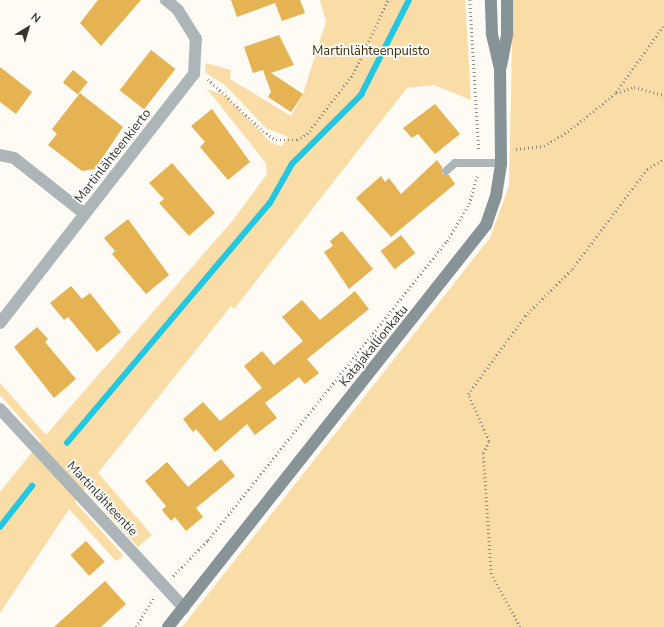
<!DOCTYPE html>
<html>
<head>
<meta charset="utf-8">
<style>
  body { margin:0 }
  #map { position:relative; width:664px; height:627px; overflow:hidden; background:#fefaf4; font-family:"Nunito Sans",sans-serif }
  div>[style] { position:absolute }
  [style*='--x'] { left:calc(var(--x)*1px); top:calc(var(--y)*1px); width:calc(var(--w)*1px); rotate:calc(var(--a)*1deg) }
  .green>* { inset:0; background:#fadca6 }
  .stream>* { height:5.5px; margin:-2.75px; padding:0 2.75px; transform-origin:2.75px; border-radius:2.75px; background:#22c7e1 }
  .building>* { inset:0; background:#e5b352; transform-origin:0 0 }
  .path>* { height:2.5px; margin-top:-1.25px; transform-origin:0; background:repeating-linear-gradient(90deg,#908d86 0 1px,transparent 0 4px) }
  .lane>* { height:8px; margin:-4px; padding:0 4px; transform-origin:4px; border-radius:4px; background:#acb5b7 }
  .street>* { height:12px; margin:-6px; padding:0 6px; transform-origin:6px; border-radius:6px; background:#acb5b7 }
  .secondary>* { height:12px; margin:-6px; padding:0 6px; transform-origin:6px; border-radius:6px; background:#879497 }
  span { translate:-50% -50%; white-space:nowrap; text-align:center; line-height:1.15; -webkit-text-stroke:3.5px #fff; paint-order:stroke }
  .park-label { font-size:13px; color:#3d2a00 }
  .street-label { font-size:13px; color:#36332c }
  .north { position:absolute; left:8px; top:8px; width:40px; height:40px; -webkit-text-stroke:3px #fff; paint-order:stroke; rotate:38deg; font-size:11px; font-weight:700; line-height:16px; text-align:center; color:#36332c }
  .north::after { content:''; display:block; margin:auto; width:14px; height:18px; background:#36332c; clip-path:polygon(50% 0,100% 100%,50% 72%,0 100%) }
</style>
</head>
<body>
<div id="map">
  <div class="green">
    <div style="clip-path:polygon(320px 0,465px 0,471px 100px,434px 85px,407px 88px,234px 309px,231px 306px,98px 473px,152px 535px,138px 547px,85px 489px,75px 502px,123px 555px,121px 558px,116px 561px,69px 509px,0 613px,0 492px,41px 441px,0 395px,0 383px,46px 435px,234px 219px,267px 174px,266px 163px,207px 89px,226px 96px,271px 143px,282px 146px,288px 137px,266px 128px,226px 86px,205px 72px,206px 63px,231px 70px,230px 79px,291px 116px,303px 94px,326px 22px)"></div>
    <div style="clip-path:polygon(513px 0,664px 0,664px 627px,182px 627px,490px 238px,509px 186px)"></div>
  </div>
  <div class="stream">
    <div style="--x:67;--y:443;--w:314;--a:-49.8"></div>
    <div style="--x:270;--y:203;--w:45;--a:-60.6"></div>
    <div style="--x:292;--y:164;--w:98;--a:-45"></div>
    <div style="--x:361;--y:95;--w:106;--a:-63.2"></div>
    <div style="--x:0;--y:527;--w:52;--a:-52"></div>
  </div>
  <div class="building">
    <div style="clip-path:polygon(98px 0,141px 0,101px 46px,80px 23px)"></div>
    <div style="clip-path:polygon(231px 0,300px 0,305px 13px,282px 21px,275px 3px,237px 17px)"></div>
    <div style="clip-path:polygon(279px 35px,294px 65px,271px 73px,303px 94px,291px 112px,268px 97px,271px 92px,263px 70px,253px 73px,244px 47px)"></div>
    <div style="left:151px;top:50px;width:31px;height:51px;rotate:38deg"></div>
    <div style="clip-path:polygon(0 67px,32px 92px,16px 114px,0 102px)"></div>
    <div style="left:73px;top:70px;width:19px;height:16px;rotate:39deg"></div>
    <div style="clip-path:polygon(80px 93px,123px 127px,95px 169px,82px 171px,48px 145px,57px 134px,52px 129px)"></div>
    <div style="clip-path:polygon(435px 104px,460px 134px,435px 154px,418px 134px,412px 138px,403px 128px)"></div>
    <div style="clip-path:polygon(212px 109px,250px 162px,228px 180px,200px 147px,205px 142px,191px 126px)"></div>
    <div style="clip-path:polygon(437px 160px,442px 167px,442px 174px,449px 175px,455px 184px,391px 237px,356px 198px,381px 176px,385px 182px,389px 178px,401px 194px)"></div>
    <div style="clip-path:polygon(172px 163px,215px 213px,189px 236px,159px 203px,164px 199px,149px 183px)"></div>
    <div style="clip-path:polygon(128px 219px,169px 275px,146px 294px,112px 254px,115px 251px,104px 238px)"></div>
    <div style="clip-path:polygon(342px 231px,373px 269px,349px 289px,324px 252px,333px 246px,330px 241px)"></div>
    <div style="left:401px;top:235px;width:23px;height:26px;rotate:52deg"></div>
    <div style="clip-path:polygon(71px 286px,82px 299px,90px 293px,121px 332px,97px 352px,68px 317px,64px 320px,50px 303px)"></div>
    <div style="clip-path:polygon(355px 291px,369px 309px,307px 359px,319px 373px,305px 384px,299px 377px,265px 403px,277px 418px,255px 435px,247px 424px,215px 452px,196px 429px,193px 432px,183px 419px,203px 402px,220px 421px,262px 388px,244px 366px,262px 351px,274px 365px,303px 341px,282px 317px,302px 300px,320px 320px)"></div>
    <div style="clip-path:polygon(37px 327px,48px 339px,45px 342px,76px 379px,54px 398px,14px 347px)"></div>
    <div style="clip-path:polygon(221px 459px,235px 476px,196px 508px,203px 517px,186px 531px,175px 517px,171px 521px,162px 510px,166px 506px,145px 481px,167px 462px,188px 487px)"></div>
    <div style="left:86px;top:541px;width:28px;height:21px;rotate:48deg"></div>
    <div style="clip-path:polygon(105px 581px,126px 604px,101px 627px,54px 627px)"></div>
  </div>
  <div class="path">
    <div style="--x:470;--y:0;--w:151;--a:86.6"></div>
    <div style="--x:208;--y:79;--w:76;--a:43.4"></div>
    <div style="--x:263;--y:131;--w:16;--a:35"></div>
    <div style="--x:276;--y:140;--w:21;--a:0"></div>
    <div style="--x:297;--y:140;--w:12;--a:-31"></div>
    <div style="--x:307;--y:134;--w:76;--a:-52.5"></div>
    <div style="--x:353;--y:74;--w:82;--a:-64.7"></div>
    <div style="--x:616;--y:92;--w:82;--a:-54.4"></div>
    <div style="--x:516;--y:149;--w:28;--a:-6"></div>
    <div style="--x:544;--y:146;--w:32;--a:-32"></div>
    <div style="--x:571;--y:129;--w:58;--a:-38.7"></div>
    <div style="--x:616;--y:93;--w:19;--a:-18"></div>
    <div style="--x:634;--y:87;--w:31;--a:15"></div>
    <div style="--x:173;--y:576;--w:50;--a:-45.8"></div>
    <div style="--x:208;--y:540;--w:383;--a:-51.4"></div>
    <div style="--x:447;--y:241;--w:43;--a:-59.3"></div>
    <div style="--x:469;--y:204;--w:29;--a:-74"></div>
    <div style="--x:136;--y:627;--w:35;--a:-59"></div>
    <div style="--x:520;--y:627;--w:60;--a:-118.7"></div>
    <div style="--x:491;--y:574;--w:121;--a:-93.8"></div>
    <div style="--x:483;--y:453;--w:13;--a:-63"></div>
    <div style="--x:489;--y:441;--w:51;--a:-114.1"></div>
    <div style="--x:468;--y:394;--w:97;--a:-53.8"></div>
    <div style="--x:525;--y:316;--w:66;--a:-45"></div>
    <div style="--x:572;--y:269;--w:125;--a:-53.1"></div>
    <div style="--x:647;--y:169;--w:20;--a:-30"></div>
  </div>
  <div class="lane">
    <div style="--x:446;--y:171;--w:12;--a:-42"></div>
    <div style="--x:455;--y:163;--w:46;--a:0"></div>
  </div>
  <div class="street">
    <div style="--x:0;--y:155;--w:14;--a:12"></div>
    <div style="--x:14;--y:158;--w:90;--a:38.3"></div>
    <div style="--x:0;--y:323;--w:316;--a:-52.1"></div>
    <div style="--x:194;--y:74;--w:35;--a:-87"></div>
    <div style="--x:196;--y:39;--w:34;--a:-122"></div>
    <div style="--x:178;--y:10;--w:16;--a:-140"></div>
    <div style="--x:0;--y:409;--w:271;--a:47.2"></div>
  </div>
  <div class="secondary">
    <div style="--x:501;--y:66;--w:33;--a:-79"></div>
    <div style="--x:507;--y:34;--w:34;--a:-90"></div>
    <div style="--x:168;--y:627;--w:513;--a:-51.65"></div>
    <div style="--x:486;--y:225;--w:31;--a:-71"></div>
    <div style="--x:496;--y:196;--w:33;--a:-81"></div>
    <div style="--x:501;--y:163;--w:94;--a:-90.6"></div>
    <div style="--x:500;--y:69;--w:36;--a:-103"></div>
    <div style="--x:492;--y:34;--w:34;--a:-92"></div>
  </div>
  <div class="park-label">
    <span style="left:371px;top:51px">Martinlähteenpuisto</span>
  </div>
  <div class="street-label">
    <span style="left:113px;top:156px;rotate:-52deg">Martinlähteenkierto</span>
    <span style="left:374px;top:346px;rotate:-51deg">Katajakallionkatu</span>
    <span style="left:102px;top:499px;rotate:47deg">Martinlähteentie</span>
  </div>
  <div class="north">N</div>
</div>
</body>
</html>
